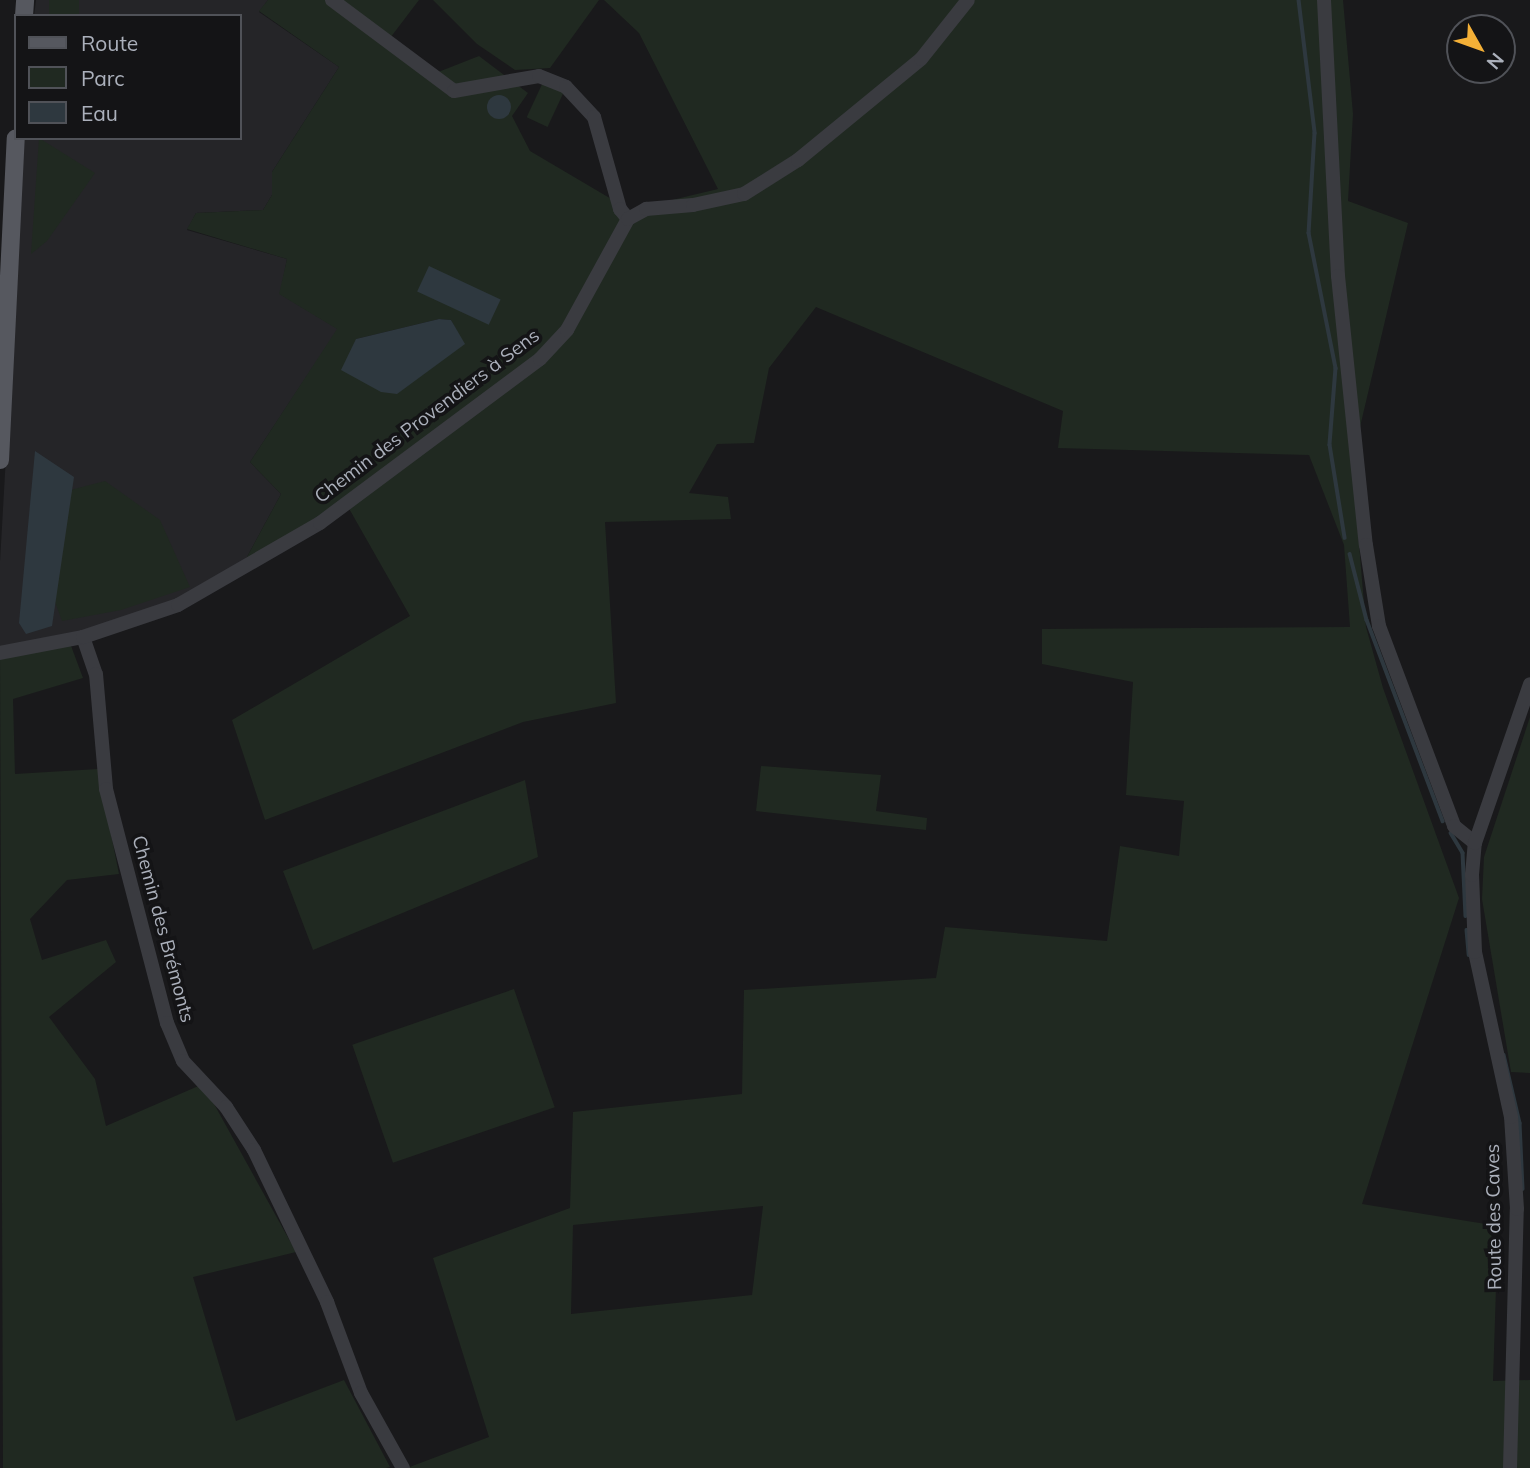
<!DOCTYPE html>
<html>
<head>
<meta charset="utf-8">
<style>
  body { margin:0 }
  #map { position:relative; width:1530px; height:1468px; overflow:hidden; background:#19191b; font-family:Mulish,sans-serif }
  div>[style] { position:absolute }
  [style*='--x'] { left:calc(var(--x)*1px); top:calc(var(--y)*1px); width:calc(var(--w)*1px); rotate:calc(var(--a)*1deg) }
  .built>* { inset:0; background:#252528 }
  .green>* { inset:0; background:#202921; transform-origin:0 0 }
  .water>* { inset:0; background:#2e383f; transform-origin:0 0 }
  .round { border-radius:50% }
  .stream>* { height:3.5px; margin:-1.75px; padding:0 1.75px; transform-origin:1.75px; border-radius:1.75px; background:#2e383f }
  .minor>* { height:14px; margin:-7px; padding:0 7px; transform-origin:7px; border-radius:7px; background:#3a3b40 }
  .major>* { height:18px; margin:-9px; padding:0 9px; transform-origin:9px; border-radius:9px; background:#56585f }
  span { translate:-50% -50%; white-space:nowrap; text-align:center; line-height:1.15; -webkit-text-stroke:7px #141416; paint-order:stroke }
  .street-label { font-size:19px; color:#abb0bb }
  .legend { position:absolute; left:14px; top:14px; width:228px; height:126px; box-sizing:border-box; background:#141416; border:2px solid #505258; margin:0; padding:9px 12px; list-style:none; font-size:21px; color:#abb0bb }
  .legend li { display:flex; align-items:center; gap:14px; height:35px }
  .legend b { width:35px; border:2px solid #505258 }
  .north { position:absolute; left:1446px; top:14px; width:70px; height:70px; box-sizing:border-box; background:#141416; border:2px solid #505258; border-radius:50%; rotate:130deg; font-size:19px; font-weight:700; line-height:28px; text-align:center; color:#abb0bb }
  .north::after { content:''; display:block; margin:auto; width:24px; height:32px; background:#f4b037; clip-path:polygon(50% 0,100% 100%,50% 72%,0 100%) }
</style>
</head>
<body>
<div id="map">
  <div class="built">
    <div style="clip-path:polygon(36px 0,268px 0,259px 12px,339px 67px,272px 172px,272px 195px,263px 210px,196px 213px,187px 230px,287px 259px,280px 294px,338px 329px,250px 462px,281px 494px,240px 570px,166px 612px,0 649px,0 562px,24px 138px,240px 138px,240px 16px,34px 16px)"></div>
  </div>
  <div class="green">
    <div style="left:49px;top:0;width:30px;height:16px"></div>
    <div style="clip-path:polygon(evenodd,268px 0,419px 0,384px 46px,428px 76px,479px 56px,528px 93px,512px 116px,530px 151px,630px 210px,718px 189px,639px 33px,604px 0,1343px 0,1353px 114px,1348px 201px,1408px 223px,1352px 461px,1366px 627px,1383px 688px,1459px 898px,1362px 1204px,1498px 1226px,1493px 1381px,1530px 1380px,1530px 1468px,407px 1468px,489px 1437px,433px 1258px,570px 1208px,573px 1112px,742px 1094px,744px 990px,936px 978px,945px 927px,1107px 941px,1120px 846px,1179px 856px,1184px 801px,1126px 795px,1133px 682px,1042px 664px,1042px 629px,1350px 627px,1344px 545px,1309px 455px,1058px 448px,1063px 411px,816px 307px,769px 368px,754px 443px,717px 444px,689px 493px,728px 497px,731px 519px,605px 522px,616px 703px,523px 722px,265px 820px,232px 720px,410px 616px,347px 505px,240px 570px,281px 494px,250px 462px,337px 329px,279px 294px,287px 259px,187px 229px,196px 213px,263px 210px,272px 195px,272px 172px,339px 67px,259px 11px,268px 0,439px 319px,451px 320px,464px 345px,356px 339px,439px 319px,268px 0,763px 1206px,752px 1295px,571px 1314px,573px 1225px,763px 1206px)"></div>
    <div style="clip-path:polygon(433px 0,599px 0,550px 68px,515px 70px,477px 44px)"></div>
    <div style="left:544px;top:80px;width:23px;height:41px;rotate:25deg"></div>
    <div style="clip-path:polygon(39px 138px,95px 173px,47px 241px,31px 254px)"></div>
    <div style="clip-path:polygon(105px 481px,160px 520px,190px 587px,121px 610px,62px 621px,48px 583px,59px 493px)"></div>
    <div style="clip-path:polygon(70px 643px,83px 678px,13px 699px,15px 774px,98px 769px,119px 874px,67px 880px,30px 919px,42px 960px,106px 940px,116px 962px,49px 1017px,95px 1079px,106px 1126px,203px 1084px,296px 1252px,193px 1277px,236px 1421px,344px 1380px,390px 1467px,386px 1468px,3px 1468px,0 649px)"></div>
    <div style="clip-path:polygon(1530px 717px,1530px 1073px,1511px 1072px,1482px 899px,1484px 857px)"></div>
    <div style="clip-path:polygon(761px 766px,881px 775px,876px 811px,927px 818px,926px 830px,756px 811px)"></div>
    <div style="clip-path:polygon(525px 780px,538px 857px,313px 950px,283px 871px)"></div>
    <div style="left:514px;top:989px;width:125px;height:171px;rotate:71deg"></div>
  </div>
  <div class="water">
    <div class="round" style="left:487px;top:95px;width:24px;height:24px"></div>
    <div style="left:429px;top:266px;width:79px;height:28px;rotate:25deg"></div>
    <div style="clip-path:polygon(439px 319px,451px 320px,465px 344px,397px 394px,381px 392px,341px 370px,356px 339px)"></div>
    <div style="clip-path:polygon(35px 451px,74px 477px,52px 626px,26px 634px,19px 623px)"></div>
  </div>
  <div class="stream">
    <div style="--x:1299;--y:0;--w:134;--a:83.1"></div>
    <div style="--x:1315;--y:133;--w:100;--a:93.4"></div>
    <div style="--x:1309;--y:233;--w:138;--a:78.7"></div>
    <div style="--x:1336;--y:368;--w:77;--a:94.5"></div>
    <div style="--x:1330;--y:445;--w:94;--a:80.8"></div>
    <div style="--x:1350;--y:554;--w:68;--a:75.6"></div>
    <div style="--x:1367;--y:620;--w:215;--a:69.3"></div>
    <div style="--x:1451;--y:833;--w:23;--a:59"></div>
    <div style="--x:1463;--y:853;--w:63;--a:87.3"></div>
    <div style="--x:1467;--y:930;--w:25;--a:85"></div>
    <div style="--x:1504;--y:1055;--w:70;--a:76.8"></div>
    <div style="--x:1520;--y:1123;--w:66;--a:87.4"></div>
  </div>
  <div class="minor">
    <div style="--x:332;--y:0;--w:152;--a:36.7"></div>
    <div style="--x:454;--y:91;--w:86;--a:-10"></div>
    <div style="--x:539;--y:76;--w:29;--a:22"></div>
    <div style="--x:566;--y:87;--w:41;--a:47"></div>
    <div style="--x:594;--y:117;--w:96;--a:74.2"></div>
    <div style="--x:620;--y:209;--w:13;--a:51"></div>
    <div style="--x:1324;--y:0;--w:276;--a:87.1"></div>
    <div style="--x:1338;--y:276;--w:270;--a:84.1"></div>
    <div style="--x:1366;--y:545;--w:82;--a:80.9"></div>
    <div style="--x:1379;--y:626;--w:214;--a:69.4"></div>
    <div style="--x:1454;--y:826;--w:27;--a:39"></div>
    <div style="--x:83;--y:637;--w:39;--a:71"></div>
    <div style="--x:96;--y:674;--w:115;--a:85"></div>
    <div style="--x:106;--y:789;--w:242;--a:75.4"></div>
    <div style="--x:167;--y:1023;--w:41;--a:67.2"></div>
    <div style="--x:183;--y:1061;--w:63;--a:46.9"></div>
    <div style="--x:226;--y:1107;--w:51;--a:56.9"></div>
    <div style="--x:254;--y:1150;--w:169;--a:64.3"></div>
    <div style="--x:327;--y:1302;--w:97;--a:69.5"></div>
    <div style="--x:361;--y:1393;--w:86;--a:60.8"></div>
    <div style="--x:0;--y:653;--w:85;--a:-10.9"></div>
    <div style="--x:83;--y:637;--w:100;--a:-18.6"></div>
    <div style="--x:178;--y:605;--w:164;--a:-30"></div>
    <div style="--x:320;--y:523;--w:274;--a:-36.7"></div>
    <div style="--x:540;--y:359;--w:40;--a:-47"></div>
    <div style="--x:567;--y:330;--w:127;--a:-61.2"></div>
    <div style="--x:628;--y:219;--w:21;--a:-29"></div>
    <div style="--x:646;--y:209;--w:47;--a:-4.9"></div>
    <div style="--x:693;--y:205;--w:52;--a:-12.2"></div>
    <div style="--x:744;--y:194;--w:64;--a:-32.2"></div>
    <div style="--x:798;--y:160;--w:159;--a:-39.4"></div>
    <div style="--x:921;--y:59;--w:75;--a:-51.5"></div>
    <div style="--x:1510;--y:1468;--w:259;--a:-88.5"></div>
    <div style="--x:1517;--y:1209;--w:92;--a:-93.7"></div>
    <div style="--x:1511;--y:1117;--w:169;--a:-102.3"></div>
    <div style="--x:1475;--y:952;--w:77;--a:-92.2"></div>
    <div style="--x:1472;--y:875;--w:32;--a:-85"></div>
    <div style="--x:1475;--y:843;--w:168;--a:-70.9"></div>
  </div>
  <div class="major">
    <div style="--x:24;--y:16;--w:16;--a:-86"></div>
    <div style="--x:0;--y:460;--w:322;--a:-87.2"></div>
  </div>
  <div class="street-label">
    <span style="left:427px;top:416px;rotate:-37deg">Chemin des Provendiers à Sens</span>
    <span style="left:163px;top:929px;rotate:75deg">Chemin des Brémonts</span>
    <span style="left:1494px;top:1217px;rotate:-91deg">Route des Caves</span>
  </div>
  <ul class="legend">
  <li><b style="height:9px;background:#56585f"></b>Route</li>
  <li><b style="height:19px;background:#202921"></b>Parc</li>
  <li><b style="height:19px;background:#2e383f"></b>Eau</li>
  </ul>
  <div class="north">N</div>
</div>
</body>
</html>
